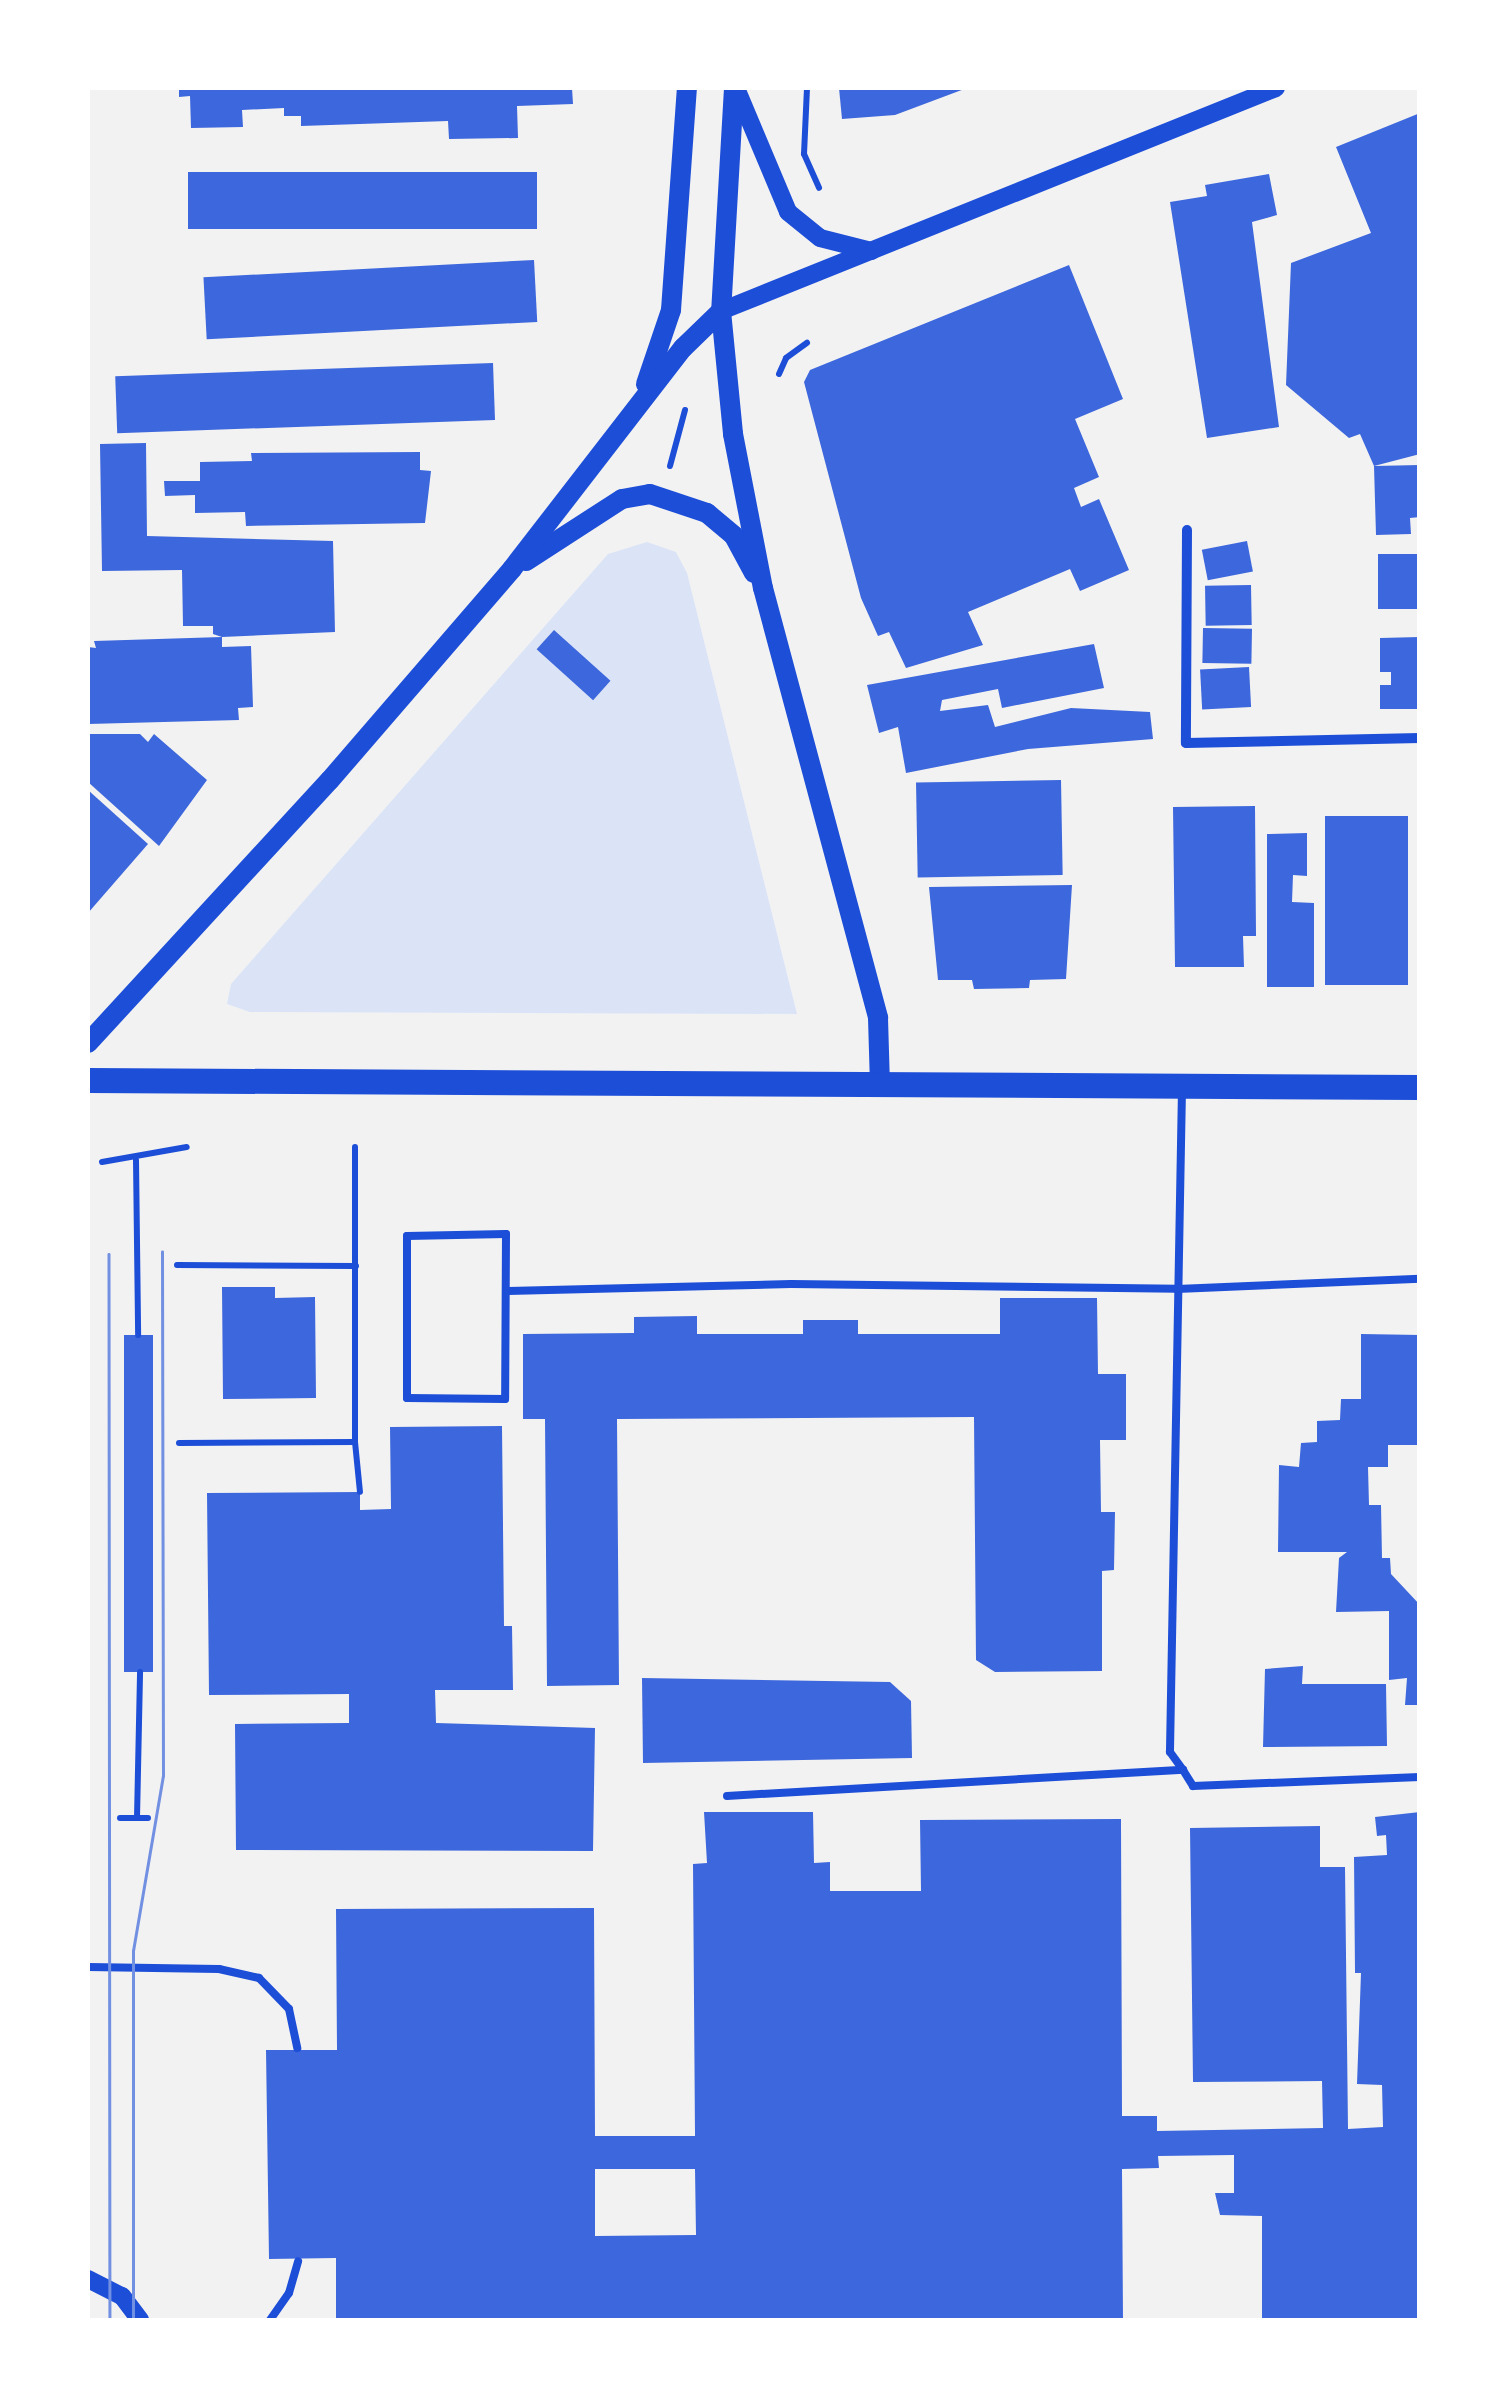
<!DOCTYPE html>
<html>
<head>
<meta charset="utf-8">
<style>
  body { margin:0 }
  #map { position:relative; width:1507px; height:2408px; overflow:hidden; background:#f2f2f2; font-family:Rubik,sans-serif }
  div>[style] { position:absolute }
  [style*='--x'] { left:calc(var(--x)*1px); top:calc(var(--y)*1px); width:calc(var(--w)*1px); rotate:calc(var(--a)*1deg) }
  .green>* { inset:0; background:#dbe4f7 }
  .building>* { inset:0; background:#3d67dc; transform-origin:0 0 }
  .path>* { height:6px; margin:-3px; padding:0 3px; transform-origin:3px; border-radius:3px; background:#1d4ed8 }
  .service>* { height:8px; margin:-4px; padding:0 4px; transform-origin:4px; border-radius:4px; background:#1d4ed8 }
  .minor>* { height:10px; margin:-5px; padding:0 5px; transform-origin:5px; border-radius:5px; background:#1d4ed8 }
  .tertiary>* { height:18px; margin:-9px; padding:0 9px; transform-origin:9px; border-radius:9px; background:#1d4ed8 }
  .secondary>* { height:20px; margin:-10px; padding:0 10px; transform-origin:10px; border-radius:10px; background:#1d4ed8 }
  .primary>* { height:25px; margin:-12.5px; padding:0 12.5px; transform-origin:12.5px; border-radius:12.5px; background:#1d4ed8 }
  .tram>* { height:2.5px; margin:-1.25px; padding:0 1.25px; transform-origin:1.25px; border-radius:1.25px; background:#7290e2 }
  span { translate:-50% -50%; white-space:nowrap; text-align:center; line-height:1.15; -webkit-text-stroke:10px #fff; paint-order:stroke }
  .frame { position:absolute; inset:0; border:90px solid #fff; pointer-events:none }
</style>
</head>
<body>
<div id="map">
  <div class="green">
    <div style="clip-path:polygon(647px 542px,676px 552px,687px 573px,797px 1014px,250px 1012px,227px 1004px,231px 984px,608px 554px)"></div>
  </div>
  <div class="building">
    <div style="clip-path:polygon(179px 88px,572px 88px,573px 104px,517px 106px,518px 138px,449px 139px,448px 121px,301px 126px,301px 116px,284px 116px,284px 108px,242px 110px,243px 127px,191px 128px,190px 96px,179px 97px)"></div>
    <div style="clip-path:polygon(839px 88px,967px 88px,895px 115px,842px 119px)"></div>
    <div style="clip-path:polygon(1420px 113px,1420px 454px,1374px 466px,1360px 434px,1349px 438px,1286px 385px,1291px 263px,1371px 233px,1336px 147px)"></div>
    <div style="left:537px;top:172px;width:57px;height:349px;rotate:90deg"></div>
    <div style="clip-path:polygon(1269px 174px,1277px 215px,1252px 222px,1279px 427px,1207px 438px,1170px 202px,1207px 196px,1205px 185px)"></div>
    <div style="left:534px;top:260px;width:62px;height:331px;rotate:87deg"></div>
    <div style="clip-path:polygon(1069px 265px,1123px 399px,1075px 419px,1099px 477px,1074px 488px,1081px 507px,1099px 499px,1129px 570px,1080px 591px,1070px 569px,968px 612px,983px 645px,906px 668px,889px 632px,878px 636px,861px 598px,804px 382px,810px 370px)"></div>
    <div style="left:493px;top:363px;width:57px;height:378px;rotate:88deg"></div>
    <div style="clip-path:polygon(146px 443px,147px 536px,333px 541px,335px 632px,222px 637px,222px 647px,251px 646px,253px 707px,238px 708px,239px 720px,88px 724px,88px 647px,96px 648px,94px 641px,222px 637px,213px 634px,213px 626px,183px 626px,182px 570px,102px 571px,100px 444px)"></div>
    <div style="clip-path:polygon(420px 452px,420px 470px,431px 471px,425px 523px,246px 526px,245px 512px,195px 513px,195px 495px,165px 496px,164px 481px,200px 481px,200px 462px,252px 461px,251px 453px)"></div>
    <div style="clip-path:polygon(1420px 465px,1420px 517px,1410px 518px,1411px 534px,1376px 535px,1374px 466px)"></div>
    <div style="left:1247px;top:541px;width:31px;height:46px;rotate:79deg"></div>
    <div style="left:1420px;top:554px;width:55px;height:42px;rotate:90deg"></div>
    <div style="left:1251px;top:585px;width:40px;height:46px;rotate:89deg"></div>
    <div style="left:1203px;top:628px;width:49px;height:35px;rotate:1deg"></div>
    <div style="left:554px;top:630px;width:76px;height:26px;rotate:42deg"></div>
    <div style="clip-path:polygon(1420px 637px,1420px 709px,1380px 709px,1380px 685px,1391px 685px,1391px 672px,1380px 672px,1380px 638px)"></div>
    <div style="clip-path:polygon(1094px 644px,1104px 688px,1002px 708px,998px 689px,942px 700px,940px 711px,988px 705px,995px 727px,1071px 708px,1150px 712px,1153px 739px,1028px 749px,906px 773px,898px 727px,879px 733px,867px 685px)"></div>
    <div style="left:1249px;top:667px;width:40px;height:49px;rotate:87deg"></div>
    <div style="clip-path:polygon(88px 734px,140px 734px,148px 742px,154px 734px,207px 780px,159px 846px,88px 782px)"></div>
    <div style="left:1061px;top:780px;width:95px;height:145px;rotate:89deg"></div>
    <div style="clip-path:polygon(88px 790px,148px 844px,88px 913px)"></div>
    <div style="clip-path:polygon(1255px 806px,1256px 936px,1243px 936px,1244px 967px,1175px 967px,1173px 807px)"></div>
    <div style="left:1408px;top:816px;width:169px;height:83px;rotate:90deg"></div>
    <div style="clip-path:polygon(1307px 833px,1307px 876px,1293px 875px,1292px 902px,1314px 903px,1314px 987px,1267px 987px,1267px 834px)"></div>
    <div style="clip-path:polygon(1072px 885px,1066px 979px,1030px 980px,1029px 988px,974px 989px,972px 980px,938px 980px,929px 887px)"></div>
    <div style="clip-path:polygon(222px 1287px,275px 1287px,275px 1298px,315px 1297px,316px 1398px,223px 1399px)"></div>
    <div style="clip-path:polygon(1000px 1298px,1097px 1298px,1098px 1374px,1126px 1374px,1126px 1440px,1100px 1440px,1101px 1512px,1115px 1512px,1114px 1570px,1102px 1571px,1102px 1671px,995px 1672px,976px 1660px,974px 1417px,617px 1419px,619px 1685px,547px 1686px,545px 1419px,523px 1419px,523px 1334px,634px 1333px,634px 1317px,697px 1316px,697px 1334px,803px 1334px,803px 1320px,858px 1320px,858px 1334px,1000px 1334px)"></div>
    <div style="clip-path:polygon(1361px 1334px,1420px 1335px,1420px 1445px,1388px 1445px,1388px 1467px,1368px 1467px,1369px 1505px,1381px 1505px,1382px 1558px,1390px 1558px,1391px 1574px,1420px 1605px,1420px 1705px,1405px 1705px,1407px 1678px,1389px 1680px,1389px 1611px,1336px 1612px,1339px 1558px,1347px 1552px,1278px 1552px,1279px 1465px,1299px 1467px,1301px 1443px,1317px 1442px,1317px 1421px,1340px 1420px,1341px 1399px,1361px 1399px)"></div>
    <div style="left:124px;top:1335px;width:29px;height:337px"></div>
    <div style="clip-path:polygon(502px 1426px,504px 1626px,512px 1626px,513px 1690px,435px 1690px,436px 1723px,595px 1728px,593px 1851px,236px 1850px,235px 1724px,349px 1723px,349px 1694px,209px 1695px,207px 1493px,360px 1492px,360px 1510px,391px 1509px,390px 1427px)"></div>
    <div style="clip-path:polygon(1303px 1666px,1302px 1684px,1386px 1684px,1387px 1746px,1263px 1747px,1265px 1669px)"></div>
    <div style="clip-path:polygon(642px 1678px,890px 1682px,911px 1701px,912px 1758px,643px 1763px)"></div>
    <div style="clip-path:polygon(evenodd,704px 1812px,813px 1812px,814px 1863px,830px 1862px,830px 1891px,921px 1891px,920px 1820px,1121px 1819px,1122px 2116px,1157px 2116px,1157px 2131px,1323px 2128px,1322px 2081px,1193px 2082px,1190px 1828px,1320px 1826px,1320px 1867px,1345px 1867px,1348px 2129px,1383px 2127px,1382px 2085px,1357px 2084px,1361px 1973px,1355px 1973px,1354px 1857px,1387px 1855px,1386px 1835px,1377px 1836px,1375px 1817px,1420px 1812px,1420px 2320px,1262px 2320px,1262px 2216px,1220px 2215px,1215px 2193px,1234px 2193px,1234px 2155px,1158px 2156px,1159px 2168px,1122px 2169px,1123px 2320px,336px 2320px,336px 2258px,269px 2259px,266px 2050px,337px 2050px,336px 1909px,594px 1908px,595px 2136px,695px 2136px,693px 1864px,707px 1863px,704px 1812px,595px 2169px,695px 2169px,696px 2235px,595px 2236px,595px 2169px)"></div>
  </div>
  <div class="path">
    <div style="--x:807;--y:88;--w:66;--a:92.6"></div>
    <div style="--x:804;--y:154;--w:37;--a:66"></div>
    <div style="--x:779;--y:374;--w:17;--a:-66"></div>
    <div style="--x:786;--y:358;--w:26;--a:-36"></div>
    <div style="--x:670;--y:466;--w:58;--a:-75"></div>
    <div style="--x:136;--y:1160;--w:175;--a:89.3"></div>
    <div style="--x:102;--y:1162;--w:86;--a:-10"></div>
    <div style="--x:177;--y:1265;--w:179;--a:0.3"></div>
    <div style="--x:355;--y:1442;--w:50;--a:84.3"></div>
    <div style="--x:179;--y:1443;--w:176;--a:-0.3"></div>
    <div style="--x:355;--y:1442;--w:295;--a:-90"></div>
    <div style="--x:120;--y:1818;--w:28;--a:0"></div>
    <div style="--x:137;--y:1818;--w:146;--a:-88.8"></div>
  </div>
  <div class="service">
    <div style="--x:1182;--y:1089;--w:663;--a:91.04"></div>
    <div style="--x:1170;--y:1752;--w:22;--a:54"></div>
    <div style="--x:506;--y:1234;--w:165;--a:90.3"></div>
    <div style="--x:505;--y:1399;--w:98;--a:-179.4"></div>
    <div style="--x:407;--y:1398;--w:162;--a:-90"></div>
    <div style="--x:407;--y:1236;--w:99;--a:-1.2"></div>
    <div style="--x:506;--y:1291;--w:285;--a:-1.4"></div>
    <div style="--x:791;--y:1284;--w:386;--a:0.7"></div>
    <div style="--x:1177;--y:1289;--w:243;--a:-2.4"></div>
    <div style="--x:727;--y:1796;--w:457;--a:-3.3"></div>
    <div style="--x:1183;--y:1770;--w:19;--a:58"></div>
    <div style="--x:1193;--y:1786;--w:227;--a:-2.3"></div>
    <div style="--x:88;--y:1967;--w:131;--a:0.9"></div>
    <div style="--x:219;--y:1969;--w:41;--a:12.7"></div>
    <div style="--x:259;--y:1978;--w:43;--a:45.9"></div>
    <div style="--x:289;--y:2009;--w:40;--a:78"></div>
    <div style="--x:270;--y:2320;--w:33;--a:-55"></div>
    <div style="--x:289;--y:2293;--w:33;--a:-74"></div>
  </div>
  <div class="minor">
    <div style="--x:1187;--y:530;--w:213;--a:90.3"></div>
    <div style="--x:1186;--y:743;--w:234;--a:-1.2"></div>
  </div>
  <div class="tertiary">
    <div style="--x:736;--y:88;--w:134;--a:67.2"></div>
    <div style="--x:788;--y:212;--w:41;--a:39.1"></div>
    <div style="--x:820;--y:238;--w:53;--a:14.3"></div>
    <div style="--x:721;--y:311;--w:598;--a:-21.89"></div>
    <div style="--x:88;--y:2279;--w:38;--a:27"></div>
    <div style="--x:122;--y:2296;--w:30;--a:53"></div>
  </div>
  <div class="secondary">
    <div style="--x:734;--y:88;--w:223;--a:93.3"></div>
    <div style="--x:721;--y:311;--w:124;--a:84.4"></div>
    <div style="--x:733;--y:434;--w:157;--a:79"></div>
    <div style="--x:763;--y:588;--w:445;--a:75"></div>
    <div style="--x:878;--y:1018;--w:66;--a:88.3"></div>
    <div style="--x:646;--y:384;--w:78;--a:-71.3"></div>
    <div style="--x:671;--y:310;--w:223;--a:-85.9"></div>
    <div style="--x:526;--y:561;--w:114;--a:-32.9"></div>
    <div style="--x:622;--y:499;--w:28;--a:-10"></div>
    <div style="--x:650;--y:494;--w:60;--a:18.4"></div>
    <div style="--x:707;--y:513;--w:35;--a:40"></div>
    <div style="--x:734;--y:536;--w:42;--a:61.6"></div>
    <div style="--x:88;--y:1043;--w:357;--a:-47.4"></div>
    <div style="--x:330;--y:780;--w:279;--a:-49.2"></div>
    <div style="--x:512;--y:569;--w:279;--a:-52.3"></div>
    <div style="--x:683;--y:348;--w:53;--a:-44.2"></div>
  </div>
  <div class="primary">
    <div style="--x:88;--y:1080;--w:1332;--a:0.3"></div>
  </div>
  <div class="tram">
    <div style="--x:109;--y:1254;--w:1066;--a:89.95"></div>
    <div style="--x:133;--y:2320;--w:369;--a:-90"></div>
    <div style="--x:133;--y:1951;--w:178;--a:-80.3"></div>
    <div style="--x:163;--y:1776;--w:524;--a:-90.11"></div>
  </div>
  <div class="frame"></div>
</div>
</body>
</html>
